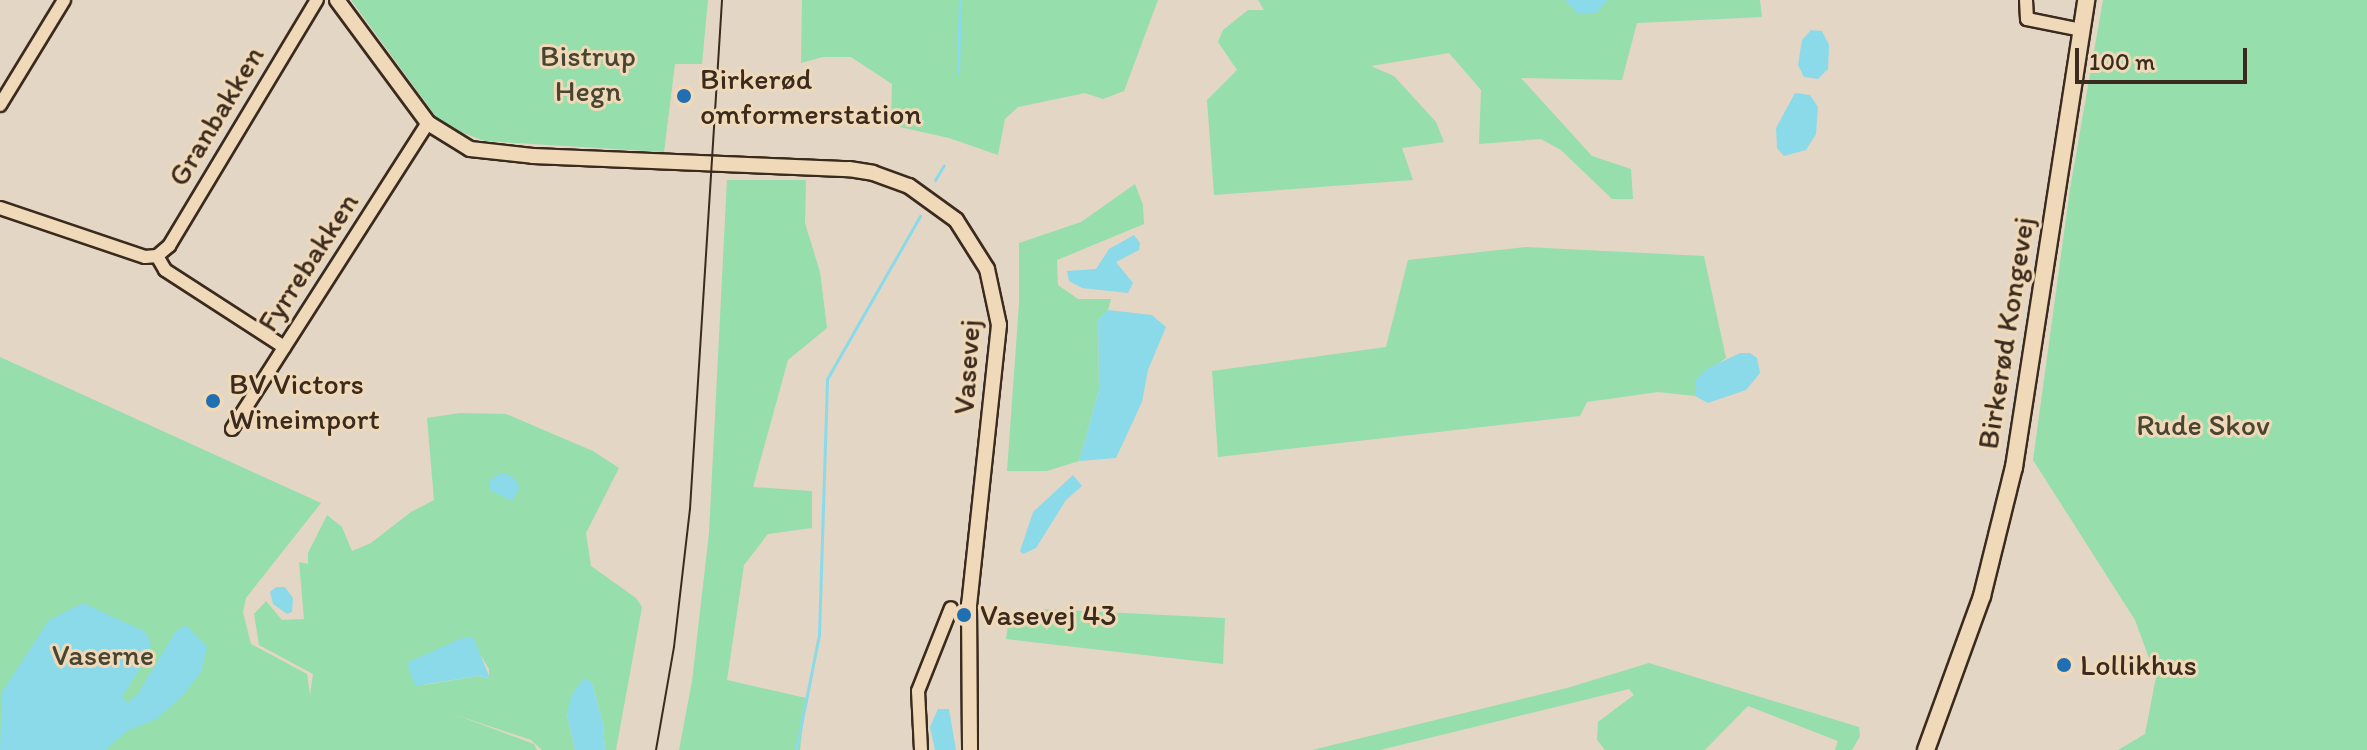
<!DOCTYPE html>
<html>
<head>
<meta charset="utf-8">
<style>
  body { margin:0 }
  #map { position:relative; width:2367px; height:750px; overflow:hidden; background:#e3d6c4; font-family:Itim,sans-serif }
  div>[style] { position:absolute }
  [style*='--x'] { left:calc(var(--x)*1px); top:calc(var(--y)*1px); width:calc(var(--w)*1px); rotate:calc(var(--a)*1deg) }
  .green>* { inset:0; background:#96deac }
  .water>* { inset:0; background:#8bdae9 }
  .stream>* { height:3px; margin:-1.5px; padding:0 1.5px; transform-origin:1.5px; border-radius:1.5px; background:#8bdae9 }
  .roads { filter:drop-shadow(2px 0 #3b2a1e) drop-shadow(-2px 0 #3b2a1e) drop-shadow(0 2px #3b2a1e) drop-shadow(0 -2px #3b2a1e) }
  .minor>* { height:12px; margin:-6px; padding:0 6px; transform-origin:6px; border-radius:6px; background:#efd9b8 }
  .tertiary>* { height:14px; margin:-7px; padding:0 7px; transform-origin:7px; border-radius:7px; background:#efd9b8 }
  .secondary>* { height:16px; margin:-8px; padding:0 8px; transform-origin:8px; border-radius:8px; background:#efd9b8 }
  .tram>* { height:2px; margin:-1px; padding:0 1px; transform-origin:1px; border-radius:1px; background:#3b2a1e }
  .dots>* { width:22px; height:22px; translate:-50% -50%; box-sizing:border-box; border:4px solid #efd9b8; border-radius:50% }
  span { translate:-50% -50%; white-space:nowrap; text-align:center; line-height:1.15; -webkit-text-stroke:6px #efd9b8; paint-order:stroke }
  .park-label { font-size:30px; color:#494533 }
  .poi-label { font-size:30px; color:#3b2a1e }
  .left { translate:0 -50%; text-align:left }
  .street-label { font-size:30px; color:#3b2a1e }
  .scale { position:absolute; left:2075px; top:48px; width:172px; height:36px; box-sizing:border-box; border:4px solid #3b2a1e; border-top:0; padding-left:10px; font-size:24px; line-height:28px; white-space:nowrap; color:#3b2a1e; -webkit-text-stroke:6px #efd9b8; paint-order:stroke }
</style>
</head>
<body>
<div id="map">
  <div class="green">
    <div style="clip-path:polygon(351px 0,708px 0,702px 64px,675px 64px,664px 152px,485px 141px,442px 125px)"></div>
    <div style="clip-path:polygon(802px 0,1158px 0,1124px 91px,1103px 99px,1085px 93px,1018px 107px,1005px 119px,998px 155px,949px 138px,891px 125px,892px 84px,851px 57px,823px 57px,801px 63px)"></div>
    <div style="clip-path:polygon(1258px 0,1760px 0,1762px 17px,1637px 23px,1622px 80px,1521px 78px,1592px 156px,1631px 169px,1633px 199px,1612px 199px,1561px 150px,1541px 139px,1479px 144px,1481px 90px,1449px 53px,1371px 66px,1394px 76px,1436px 122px,1444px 142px,1402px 148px,1413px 180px,1214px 195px,1207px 100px,1237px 70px,1218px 42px,1223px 30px,1248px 10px,1264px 10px)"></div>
    <div style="clip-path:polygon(2103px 0,2367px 0,2367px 750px,2118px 750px,2145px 734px,2156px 677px,2135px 620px,2033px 460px,2070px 189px)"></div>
    <div style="clip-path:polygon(727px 180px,806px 180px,805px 223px,820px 272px,827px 328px,788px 360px,753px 487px,812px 491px,812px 528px,768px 534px,744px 565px,727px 680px,806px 698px,800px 750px,679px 750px,692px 681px,709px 533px)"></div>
    <div style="clip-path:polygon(1135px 184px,1143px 205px,1144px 224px,1057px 260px,1058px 285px,1078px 299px,1111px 299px,1108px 310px,1098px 320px,1099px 390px,1079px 461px,1047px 471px,1007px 471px,1019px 304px,1019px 243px,1081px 222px)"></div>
    <div style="clip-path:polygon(1526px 247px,1704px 256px,1726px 358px,1695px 381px,1695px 396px,1658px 392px,1587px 402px,1580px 416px,1218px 457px,1212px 371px,1386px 347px,1408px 260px)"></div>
    <div style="clip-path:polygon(evenodd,0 357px,321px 503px,246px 598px,243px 612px,251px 644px,307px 674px,310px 695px,313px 674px,259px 645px,254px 614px,266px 601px,282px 620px,304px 619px,299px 562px,308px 564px,308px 553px,327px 515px,342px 527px,352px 551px,371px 543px,411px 512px,434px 500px,427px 418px,460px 413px,506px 414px,593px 451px,619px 468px,586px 533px,591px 566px,636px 598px,642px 607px,616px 750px,605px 750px,603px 723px,592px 683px,567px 715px,575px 750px,542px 750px,531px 740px,456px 715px,534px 744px,537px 750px,0 750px,0 357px,481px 656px,489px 669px,489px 678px,478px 676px,424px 685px,481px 656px)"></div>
    <div style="clip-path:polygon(1043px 609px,1225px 618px,1223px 664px,1006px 639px,1009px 619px)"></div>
    <div style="clip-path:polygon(1649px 663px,1859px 727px,1860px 736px,1852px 750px,1835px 750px,1838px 741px,1748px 706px,1705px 750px,1605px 750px,1597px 740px,1598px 722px,1634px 695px,1629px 689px,1380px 750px,1312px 750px,1567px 688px)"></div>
  </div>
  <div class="water">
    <div style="clip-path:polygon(1565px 0,1608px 0,1595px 14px,1577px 13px)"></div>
    <div style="clip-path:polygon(1811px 30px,1822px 31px,1829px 45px,1828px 69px,1818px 79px,1804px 77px,1798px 65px,1802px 40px)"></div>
    <div style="clip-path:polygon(1795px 93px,1810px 95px,1818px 107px,1816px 134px,1806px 150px,1784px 156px,1777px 148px,1776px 128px)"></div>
    <div style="clip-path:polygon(1134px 235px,1140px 243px,1139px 250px,1116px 262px,1133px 283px,1128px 293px,1082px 288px,1069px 281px,1067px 271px,1096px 269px,1109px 249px)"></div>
    <div style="clip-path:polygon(1108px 310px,1152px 315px,1166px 327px,1148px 370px,1142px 402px,1116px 458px,1079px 461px,1099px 390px,1098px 320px)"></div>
    <div style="clip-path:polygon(1740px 353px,1750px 353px,1757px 358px,1760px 373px,1746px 390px,1708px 403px,1695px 396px,1695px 381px,1705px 370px)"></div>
    <div style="clip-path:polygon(501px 473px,512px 476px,520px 487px,512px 501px,490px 490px,490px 480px)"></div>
    <div style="clip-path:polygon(1073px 475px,1082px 486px,1066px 500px,1036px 548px,1023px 554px,1020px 551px,1033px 512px)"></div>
    <div style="clip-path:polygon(276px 587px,285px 587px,293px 598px,292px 612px,287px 614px,273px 604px,270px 592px)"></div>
    <div style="clip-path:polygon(83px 603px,144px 631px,151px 642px,149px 654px,122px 697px,128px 703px,138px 693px,176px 631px,186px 625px,207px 647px,201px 672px,185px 693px,158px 718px,127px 731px,106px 750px,0 750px,2px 692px,49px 620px)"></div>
    <div style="clip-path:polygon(464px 637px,473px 637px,490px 678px,478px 676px,415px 686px,407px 663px)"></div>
    <div style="clip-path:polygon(584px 678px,592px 683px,603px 723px,605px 750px,575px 750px,567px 715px,571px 696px)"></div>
    <div style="clip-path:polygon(938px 709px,949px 709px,956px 750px,935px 750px,930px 727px)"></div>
  </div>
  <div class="stream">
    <div style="--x:958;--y:74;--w:74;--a:-88.5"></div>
    <div style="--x:935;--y:180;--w:17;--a:-59"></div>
    <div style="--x:796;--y:750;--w:117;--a:-78.7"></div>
    <div style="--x:819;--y:635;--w:256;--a:-88.2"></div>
    <div style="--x:827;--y:379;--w:188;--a:-60.3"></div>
  </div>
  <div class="roads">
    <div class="minor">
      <div style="--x:2026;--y:0;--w:19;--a:87"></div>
      <div style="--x:2027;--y:19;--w:55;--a:11.5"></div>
      <div style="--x:0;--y:105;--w:123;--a:-58.6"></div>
      <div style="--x:0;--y:208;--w:153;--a:18.7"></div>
      <div style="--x:145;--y:257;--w:12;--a:-5"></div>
      <div style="--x:157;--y:256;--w:16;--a:60"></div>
      <div style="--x:165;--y:270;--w:142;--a:32.9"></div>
      <div style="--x:157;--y:256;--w:16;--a:-40"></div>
      <div style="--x:169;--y:246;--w:287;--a:-59"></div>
      <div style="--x:232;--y:429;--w:363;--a:-57.4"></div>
      <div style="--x:921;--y:750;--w:59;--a:-92.9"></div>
      <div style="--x:918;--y:691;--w:89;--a:-68.3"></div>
    </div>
    <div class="tertiary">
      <div style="--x:337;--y:0;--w:153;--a:53.5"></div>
      <div style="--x:428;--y:123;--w:49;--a:31.8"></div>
      <div style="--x:470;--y:149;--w:63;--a:6.3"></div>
      <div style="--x:533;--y:156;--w:316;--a:2.4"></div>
      <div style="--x:849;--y:169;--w:24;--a:9"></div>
      <div style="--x:873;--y:173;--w:38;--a:20"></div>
      <div style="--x:909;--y:186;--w:58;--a:35.9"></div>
      <div style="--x:956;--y:220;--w:58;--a:57.7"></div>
      <div style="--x:987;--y:269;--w:57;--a:77.9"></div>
      <div style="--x:999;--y:325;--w:281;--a:96.1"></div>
      <div style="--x:969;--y:604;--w:146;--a:89.6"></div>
    </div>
    <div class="secondary">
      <div style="--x:1926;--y:750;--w:164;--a:-70"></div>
      <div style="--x:1982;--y:596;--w:133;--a:-76.1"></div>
      <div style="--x:2014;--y:467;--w:473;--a:-81.2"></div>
    </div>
  </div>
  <div class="tram">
    <div style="--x:656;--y:750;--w:105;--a:-80.1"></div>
    <div style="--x:674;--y:647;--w:139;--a:-83.4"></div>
    <div style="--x:690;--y:509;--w:510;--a:-86.4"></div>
  </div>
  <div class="dots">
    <div style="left:684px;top:96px;background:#1f6fb2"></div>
    <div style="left:213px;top:401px;background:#1f6fb2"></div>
    <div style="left:964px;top:615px;background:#1f6fb2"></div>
    <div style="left:2064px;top:665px;background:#1f6fb2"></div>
  </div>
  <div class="park-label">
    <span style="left:588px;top:73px">Bistrup<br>Hegn</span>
    <span style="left:2203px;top:425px">Rude Skov</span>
    <span style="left:103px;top:655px">Vaserne</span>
  </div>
  <div class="poi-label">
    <span class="left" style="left:700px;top:96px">Birkerød<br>omformerstation</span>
    <span class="left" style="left:229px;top:401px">BV Victors<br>Wineimport</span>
    <span class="left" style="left:980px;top:615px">Vasevej 43</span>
    <span class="left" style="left:2080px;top:665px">Lollikhus</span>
  </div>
  <div class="street-label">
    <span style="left:216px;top:116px;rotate:-59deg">Granbakken</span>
    <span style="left:308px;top:262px;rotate:-57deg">Fyrrebakken</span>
    <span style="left:2006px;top:333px;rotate:-81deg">Birkerød Kongevej</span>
    <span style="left:967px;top:367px;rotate:-86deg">Vasevej</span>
  </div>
  <div class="scale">100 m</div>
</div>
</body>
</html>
